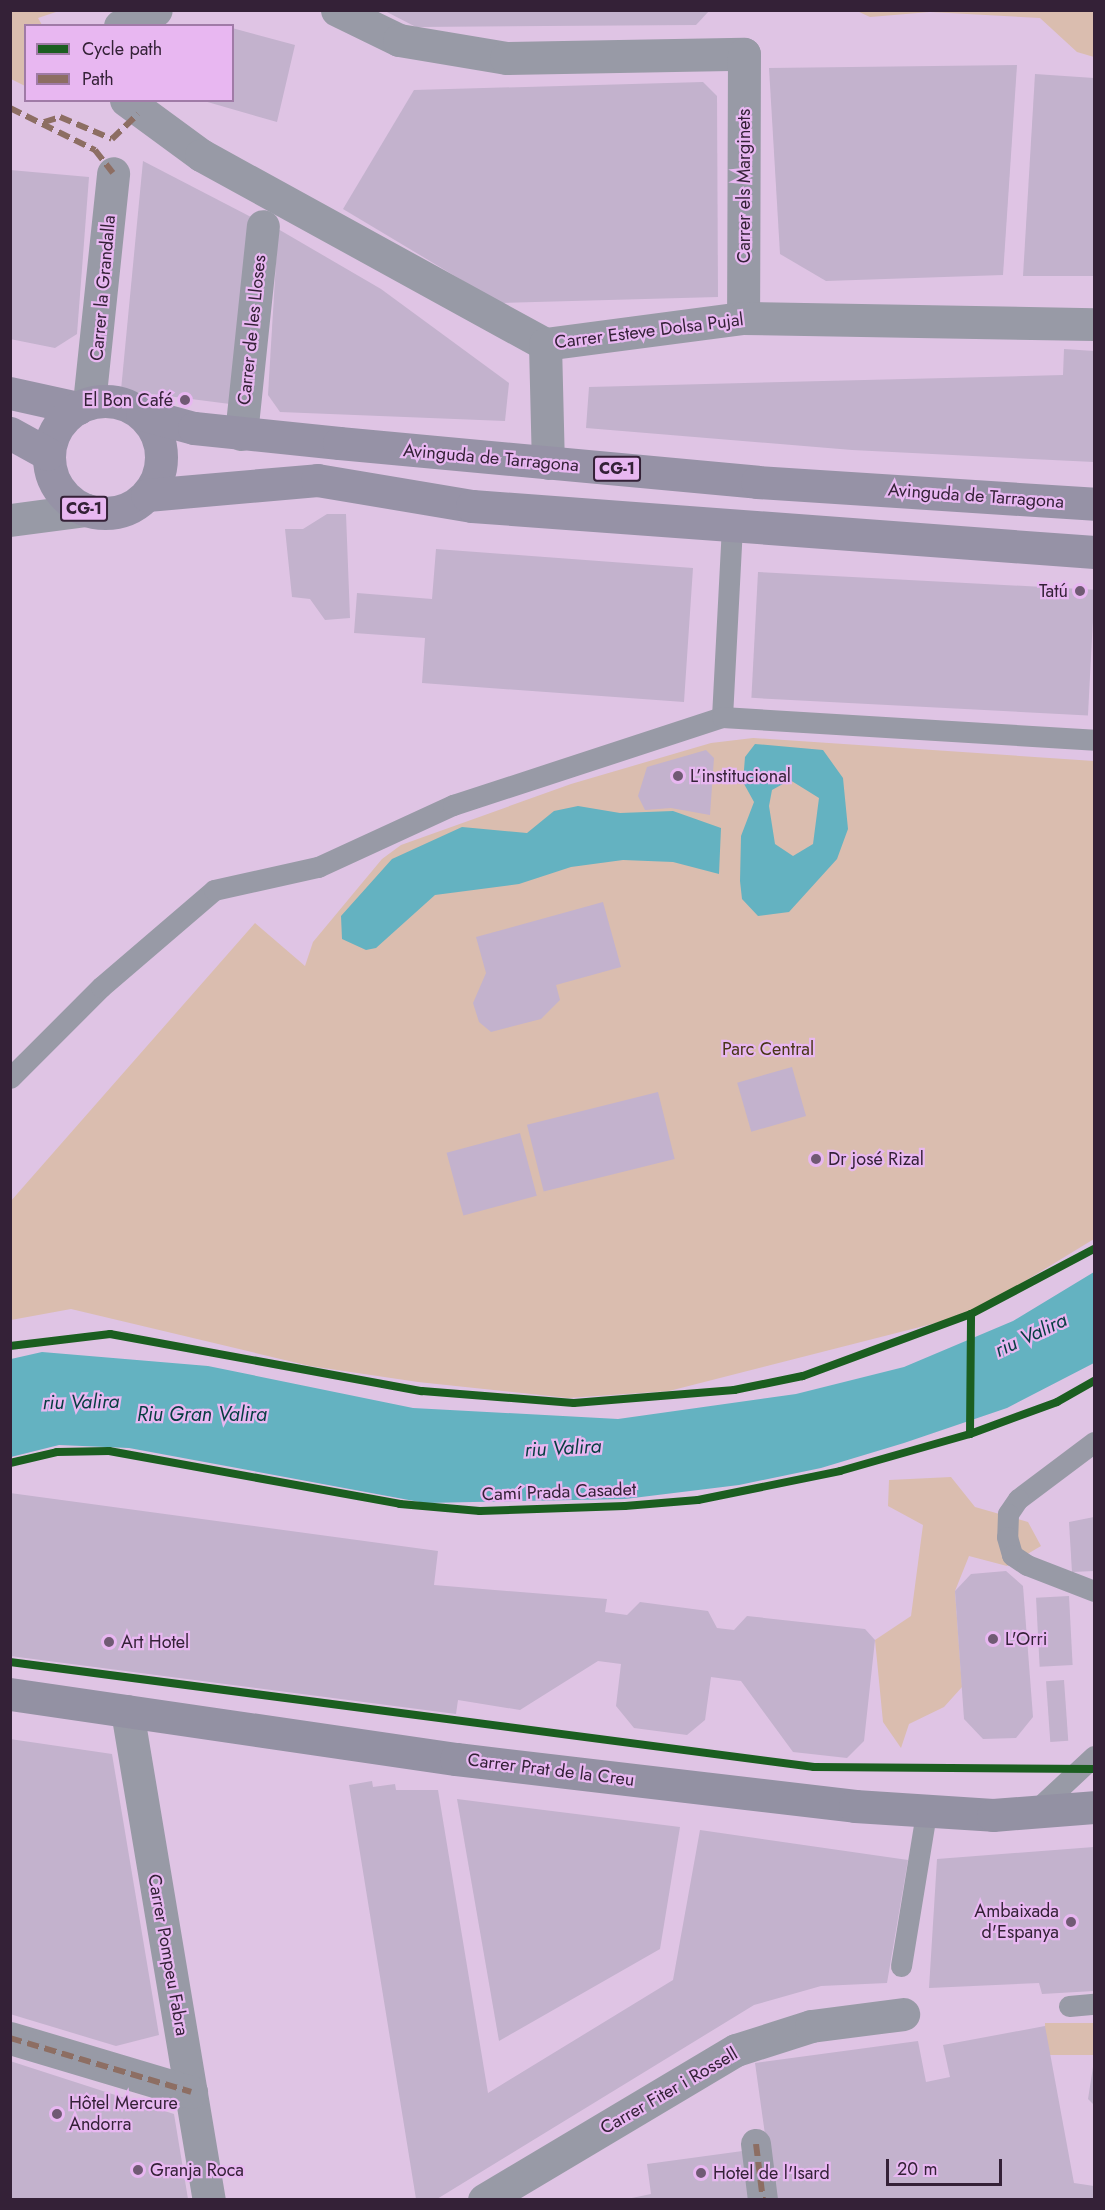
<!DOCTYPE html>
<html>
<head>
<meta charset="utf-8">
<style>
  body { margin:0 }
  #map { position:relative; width:1105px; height:2210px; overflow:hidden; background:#dfc4e4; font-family:Jost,sans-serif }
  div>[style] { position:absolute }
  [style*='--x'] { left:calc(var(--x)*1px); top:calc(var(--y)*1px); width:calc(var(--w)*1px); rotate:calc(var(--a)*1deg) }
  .green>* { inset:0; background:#dabdaf; transform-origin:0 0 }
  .water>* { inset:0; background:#64b2c1 }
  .building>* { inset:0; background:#c3b2cd; transform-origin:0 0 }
  .service>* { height:21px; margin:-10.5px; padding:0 10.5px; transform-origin:10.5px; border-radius:10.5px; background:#989aa6 }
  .pedestrian>* { height:30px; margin:-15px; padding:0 15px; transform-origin:15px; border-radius:15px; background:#989aa6 }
  .minor>* { height:33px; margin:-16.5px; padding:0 16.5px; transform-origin:16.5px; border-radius:16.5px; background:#989aa6 }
  .primary>* { height:33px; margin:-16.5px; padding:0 16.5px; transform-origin:16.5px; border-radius:16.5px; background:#9391a3 }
  .trunk>* { height:33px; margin:-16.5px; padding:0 16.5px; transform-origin:16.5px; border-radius:16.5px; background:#9692a6 }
  .trunk>.ring { margin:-16.5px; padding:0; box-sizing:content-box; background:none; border:33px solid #9692a6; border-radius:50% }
  .quiet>* { height:6px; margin-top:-3px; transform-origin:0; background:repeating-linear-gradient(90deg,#8d6e63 0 12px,transparent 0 18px) }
  .cycleway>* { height:8px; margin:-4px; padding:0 4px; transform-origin:4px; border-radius:4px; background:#1b5e20 }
  .dots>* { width:16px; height:16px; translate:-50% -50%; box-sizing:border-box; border:3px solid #e8b7f1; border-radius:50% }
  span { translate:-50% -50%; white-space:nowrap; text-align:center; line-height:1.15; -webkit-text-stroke:4.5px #e8b7f1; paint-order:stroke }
  .shield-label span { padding:2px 4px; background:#e8b7f1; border:2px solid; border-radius:4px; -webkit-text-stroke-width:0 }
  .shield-label { font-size:16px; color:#342137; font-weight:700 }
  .street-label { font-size:18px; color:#342137 }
  .poi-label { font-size:18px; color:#342137 }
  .right { translate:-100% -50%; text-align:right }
  .left { translate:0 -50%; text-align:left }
  .park-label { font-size:18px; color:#483616 }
  .water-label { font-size:20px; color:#053d40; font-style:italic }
  .frame { position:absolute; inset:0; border:12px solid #342137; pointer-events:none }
  .legend { position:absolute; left:24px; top:24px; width:210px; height:78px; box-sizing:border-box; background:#e8b7f1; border:2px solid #a07ba7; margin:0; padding:8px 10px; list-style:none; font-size:18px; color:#342137 }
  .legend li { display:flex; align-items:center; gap:12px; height:30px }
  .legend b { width:30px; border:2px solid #a07ba7 }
  .scale { position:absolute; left:886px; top:2159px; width:116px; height:27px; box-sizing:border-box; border:3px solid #342137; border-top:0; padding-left:8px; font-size:18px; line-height:21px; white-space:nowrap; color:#342137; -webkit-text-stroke:4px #e8b7f1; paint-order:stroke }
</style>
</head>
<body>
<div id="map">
  <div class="green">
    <div style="clip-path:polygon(11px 10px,59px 11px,38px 18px,42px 25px,26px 26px,25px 86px,11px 79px)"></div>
    <div style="clip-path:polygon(857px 11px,1094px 11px,1094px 57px,1077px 52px,1040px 18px,930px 12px,870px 17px)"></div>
    <div style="clip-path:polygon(753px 738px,1094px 761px,1094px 1239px,971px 1314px,669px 1391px,568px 1398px,418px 1382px,310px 1366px,71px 1309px,11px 1320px,10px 1202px,255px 923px,305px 966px,313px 942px,382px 859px,401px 845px,571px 784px,711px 743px)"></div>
    <div style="clip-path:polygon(951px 1477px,975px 1507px,1028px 1522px,1041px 1546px,1007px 1566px,969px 1556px,955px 1591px,962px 1687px,944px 1707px,909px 1724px,901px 1748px,883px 1722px,875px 1640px,911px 1616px,923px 1525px,888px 1506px,889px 1480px)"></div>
    <div style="left:1094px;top:2023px;width:32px;height:49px;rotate:90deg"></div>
  </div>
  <div class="water">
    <div style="clip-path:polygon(evenodd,755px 744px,823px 750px,843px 778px,848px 829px,837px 859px,789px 912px,758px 916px,742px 899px,740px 881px,741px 836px,754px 802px,743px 782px,745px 757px,755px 744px,790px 780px,819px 798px,813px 844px,793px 856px,775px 844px,769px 806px,772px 790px,790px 780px)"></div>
    <div style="clip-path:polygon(578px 806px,620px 813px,673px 811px,721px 828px,719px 874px,673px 862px,623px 860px,571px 867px,519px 884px,435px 895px,376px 948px,366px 950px,342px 939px,341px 916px,392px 859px,462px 827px,527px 833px,554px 811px)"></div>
    <div style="clip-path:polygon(1094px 1272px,1094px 1363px,1007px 1408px,904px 1443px,821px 1468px,739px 1485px,625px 1499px,425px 1503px,129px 1448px,59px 1445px,11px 1457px,11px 1359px,42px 1352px,208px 1366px,413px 1408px,618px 1419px,796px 1394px,904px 1367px,1013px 1321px)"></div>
  </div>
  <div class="building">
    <div style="clip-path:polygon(383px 10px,710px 10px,696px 25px,416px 27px)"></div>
    <div style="clip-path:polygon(232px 28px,295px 45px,277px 122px,204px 101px,232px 100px)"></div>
    <div style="clip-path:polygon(1017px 65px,1003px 275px,826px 281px,780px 254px,769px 68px)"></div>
    <div style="clip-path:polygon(1035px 74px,1094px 78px,1094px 276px,1023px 276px)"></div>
    <div style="clip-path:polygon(703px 82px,717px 96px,718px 297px,500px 303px,343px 209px,414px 90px)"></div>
    <div style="clip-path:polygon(143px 161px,251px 217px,230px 404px,121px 390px)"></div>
    <div style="clip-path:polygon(10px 170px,89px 177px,77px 334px,55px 348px,10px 339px)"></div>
    <div style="clip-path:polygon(278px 229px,381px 289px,509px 383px,505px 421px,280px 412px,268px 395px)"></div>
    <div style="clip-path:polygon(1064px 349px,1094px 351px,1094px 462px,852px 450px,586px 428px,589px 387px,1063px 375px)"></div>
    <div style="clip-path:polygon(327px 514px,346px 514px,350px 618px,325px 620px,310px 599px,292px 597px,285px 529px,303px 529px)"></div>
    <div style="clip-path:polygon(436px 549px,693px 568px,684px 702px,422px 683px,425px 638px,354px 633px,357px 593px,432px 599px)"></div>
    <div style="left:758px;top:572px;width:337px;height:126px;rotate:3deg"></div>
    <div style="clip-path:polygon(706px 750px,714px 758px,710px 815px,671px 808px,645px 810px,638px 796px,647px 767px)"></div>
    <div style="clip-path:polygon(603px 902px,621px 967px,556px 985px,560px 1000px,541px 1019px,491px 1032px,479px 1022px,473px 1003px,486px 973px,476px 937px)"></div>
    <div style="left:792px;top:1067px;width:51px;height:57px;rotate:74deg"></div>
    <div style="left:658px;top:1092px;width:69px;height:135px;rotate:76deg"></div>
    <div style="left:520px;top:1133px;width:65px;height:76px;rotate:75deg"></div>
    <div style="clip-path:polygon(10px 1493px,438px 1551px,434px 1585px,607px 1599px,605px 1612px,627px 1615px,640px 1602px,708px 1611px,717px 1628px,734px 1630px,747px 1616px,865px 1629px,875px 1640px,864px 1741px,847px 1758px,793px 1752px,741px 1681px,711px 1677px,705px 1720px,687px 1735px,634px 1728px,616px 1706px,621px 1664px,598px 1661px,520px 1710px,458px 1700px,456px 1714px,10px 1656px)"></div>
    <div style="clip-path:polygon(1094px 1517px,1094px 1571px,1072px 1572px,1069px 1522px)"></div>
    <div style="clip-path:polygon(1006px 1571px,1023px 1586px,1033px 1717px,1016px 1738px,983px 1739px,964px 1719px,955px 1591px,971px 1574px)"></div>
    <div style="left:1069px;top:1596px;width:69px;height:33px;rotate:87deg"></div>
    <div style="left:1064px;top:1680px;width:61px;height:18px;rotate:86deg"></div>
    <div style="clip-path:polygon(10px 1739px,112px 1754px,159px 2035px,116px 2046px,10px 2014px)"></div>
    <div style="clip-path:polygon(372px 1781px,373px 1787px,395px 1784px,396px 1790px,438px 1790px,488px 2093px,673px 1980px,700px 1830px,908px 1860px,887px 1983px,821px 1986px,754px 2005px,437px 2199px,416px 2199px,349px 1785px)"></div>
    <div style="clip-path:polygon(457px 1799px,680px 1827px,660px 1949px,499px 2041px)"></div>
    <div style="clip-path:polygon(1094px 1847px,1094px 1991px,1042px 1994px,1039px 1983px,929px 1988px,937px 1859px)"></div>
    <div style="clip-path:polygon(1045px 2026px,1074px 2183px,1094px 2186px,1094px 2199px,774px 2199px,755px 2063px,918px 2041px,926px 2082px,950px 2077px,943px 2045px)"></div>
    <div style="clip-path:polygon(10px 2061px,174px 2114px,188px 2199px,10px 2199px)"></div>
    <div style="clip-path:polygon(1093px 2067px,1094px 2067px,1094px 2105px,1088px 2099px)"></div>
    <div style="clip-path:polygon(750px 2150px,757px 2199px,627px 2199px,651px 2194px,647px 2164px)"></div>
  </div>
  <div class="service">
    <div style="--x:722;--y:717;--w:191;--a:-87"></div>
    <div style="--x:10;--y:1078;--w:129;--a:-45"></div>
    <div style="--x:101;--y:987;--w:149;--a:-40.6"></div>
    <div style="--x:214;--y:890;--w:107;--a:-12.5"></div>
    <div style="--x:318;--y:867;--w:149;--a:-24.7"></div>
    <div style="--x:453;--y:805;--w:283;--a:-18.1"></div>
    <div style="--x:722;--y:717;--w:373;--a:3.5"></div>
    <div style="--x:1094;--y:1442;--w:95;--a:143.1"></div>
    <div style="--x:1018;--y:1499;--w:18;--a:124"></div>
    <div style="--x:1008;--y:1514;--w:23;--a:92"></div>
    <div style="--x:1007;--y:1537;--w:19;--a:74"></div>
    <div style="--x:1012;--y:1555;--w:18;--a:34"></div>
    <div style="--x:1027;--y:1565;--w:72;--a:21.2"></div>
    <div style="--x:1036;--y:1810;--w:79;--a:-43"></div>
    <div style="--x:901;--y:1966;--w:155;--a:-80.7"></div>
    <div style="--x:1069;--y:2006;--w:25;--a:-5"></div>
  </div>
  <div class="pedestrian">
    <div style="--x:756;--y:2144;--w:56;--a:82.9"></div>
  </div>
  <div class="minor">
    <div style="--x:337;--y:10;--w:69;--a:25.8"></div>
    <div style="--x:399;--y:40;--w:109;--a:9.5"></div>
    <div style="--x:506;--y:58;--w:238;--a:-1"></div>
    <div style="--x:744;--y:54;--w:264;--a:90.2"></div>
    <div style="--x:120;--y:26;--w:39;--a:-24"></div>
    <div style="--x:126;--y:100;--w:93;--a:36.3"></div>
    <div style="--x:201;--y:155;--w:393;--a:28.8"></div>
    <div style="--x:545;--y:344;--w:200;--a:-7.5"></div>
    <div style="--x:743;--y:318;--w:351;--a:1"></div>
    <div style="--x:545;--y:344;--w:119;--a:88.6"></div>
    <div style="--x:89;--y:403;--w:231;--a:-84"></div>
    <div style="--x:241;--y:434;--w:209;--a:-84"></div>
    <div style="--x:10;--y:520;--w:77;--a:-7.5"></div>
    <div style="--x:127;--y:1711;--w:496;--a:80.5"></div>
    <div style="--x:10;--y:2038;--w:189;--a:16.6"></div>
    <div style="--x:484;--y:2200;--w:293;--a:-30.8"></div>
    <div style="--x:736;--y:2050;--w:79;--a:-17.7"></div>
    <div style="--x:811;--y:2026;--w:93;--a:-7.4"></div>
  </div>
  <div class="primary">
    <div style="--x:10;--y:1694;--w:451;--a:8.3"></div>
    <div style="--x:456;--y:1759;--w:402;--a:6.7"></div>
    <div style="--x:855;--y:1806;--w:138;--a:3.7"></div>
    <div style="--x:993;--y:1815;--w:101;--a:-4.5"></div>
  </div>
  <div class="trunk">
    <div style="--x:10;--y:393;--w:70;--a:12.4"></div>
    <div class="ring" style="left:49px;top:401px;width:79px;height:79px"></div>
    <div style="--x:142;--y:414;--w:54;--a:15.1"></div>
    <div style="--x:194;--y:428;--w:146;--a:5.9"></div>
    <div style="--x:339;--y:443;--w:420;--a:5.3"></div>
    <div style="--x:757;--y:482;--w:338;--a:3.7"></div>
    <div style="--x:10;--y:433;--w:43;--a:28.9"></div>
    <div style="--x:147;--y:495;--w:171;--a:-5"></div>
    <div style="--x:317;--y:480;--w:157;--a:9.5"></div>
    <div style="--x:472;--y:506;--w:624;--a:4.23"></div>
  </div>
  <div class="quiet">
    <div style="--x:10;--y:108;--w:95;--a:26.3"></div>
    <div style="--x:95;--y:150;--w:29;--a:52"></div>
    <div style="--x:44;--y:122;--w:17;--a:-17"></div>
    <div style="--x:60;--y:117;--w:56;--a:22.9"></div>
    <div style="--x:112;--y:139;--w:36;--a:-44"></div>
    <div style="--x:10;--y:2038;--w:189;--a:16.6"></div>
    <div style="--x:756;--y:2144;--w:56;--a:82.9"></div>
  </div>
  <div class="cycleway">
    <div style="--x:10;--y:1346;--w:101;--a:-6.8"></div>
    <div style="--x:110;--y:1334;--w:317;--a:10.4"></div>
    <div style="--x:422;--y:1391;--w:152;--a:4.5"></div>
    <div style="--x:574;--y:1403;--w:161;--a:-4.6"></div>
    <div style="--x:734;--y:1390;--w:70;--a:-11.5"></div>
    <div style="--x:803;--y:1376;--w:179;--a:-20.3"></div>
    <div style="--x:971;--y:1314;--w:139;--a:-27.9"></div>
    <div style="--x:970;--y:1434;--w:120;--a:-89.5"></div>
    <div style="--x:10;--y:1463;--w:48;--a:-13.2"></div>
    <div style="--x:57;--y:1452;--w:52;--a:-1.1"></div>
    <div style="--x:109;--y:1451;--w:296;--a:10.3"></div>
    <div style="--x:400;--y:1504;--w:80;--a:5"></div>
    <div style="--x:480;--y:1511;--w:145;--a:-2"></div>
    <div style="--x:625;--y:1506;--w:73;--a:-4.7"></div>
    <div style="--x:698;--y:1500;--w:145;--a:-11.5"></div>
    <div style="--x:840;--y:1471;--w:135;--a:-15.9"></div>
    <div style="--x:970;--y:1434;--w:93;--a:-20.2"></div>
    <div style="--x:1057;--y:1402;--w:43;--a:-29.6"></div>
    <div style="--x:10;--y:1662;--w:811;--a:7.44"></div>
    <div style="--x:814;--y:1767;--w:280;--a:0.4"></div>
  </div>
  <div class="dots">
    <div style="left:185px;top:400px;background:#705a74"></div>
    <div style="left:1080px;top:591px;background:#705a74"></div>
    <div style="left:678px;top:776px;background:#705a74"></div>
    <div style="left:816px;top:1159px;background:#705a74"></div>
    <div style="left:993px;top:1639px;background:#705a74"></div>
    <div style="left:109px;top:1642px;background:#705a74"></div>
    <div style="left:1071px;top:1922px;background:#705a74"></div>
    <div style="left:57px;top:2114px;background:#705a74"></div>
    <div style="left:138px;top:2170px;background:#705a74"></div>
    <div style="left:701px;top:2173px;background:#705a74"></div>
  </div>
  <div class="shield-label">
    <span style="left:617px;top:469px">CG-1</span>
    <span style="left:84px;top:509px">CG-1</span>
  </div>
  <div class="street-label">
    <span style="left:744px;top:186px;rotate:-90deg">Carrer els Marginets</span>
    <span style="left:103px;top:288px;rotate:-85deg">Carrer la Grandalla</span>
    <span style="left:252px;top:330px;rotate:-84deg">Carrer de les Lloses</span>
    <span style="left:649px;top:331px;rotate:-7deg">Carrer Esteve Dolsa Pujal</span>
    <span style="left:491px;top:458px;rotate:5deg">Avinguda de Tarragona</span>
    <span style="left:976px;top:496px;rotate:4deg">Avinguda de Tarragona</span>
    <span style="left:559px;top:1492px;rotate:-2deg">Camí Prada Casadet</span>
    <span style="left:551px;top:1770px;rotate:7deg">Carrer Prat de la Creu</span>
    <span style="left:168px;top:1955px;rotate:80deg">Carrer Pompeu Fabra</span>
    <span style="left:669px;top:2091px;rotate:-30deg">Carrer Fiter i Rossell</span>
  </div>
  <div class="poi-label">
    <span class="right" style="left:173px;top:400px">El Bon Café</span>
    <span class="right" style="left:1068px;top:591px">Tatú</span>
    <span class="left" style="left:690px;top:776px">L’institucional</span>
    <span class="left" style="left:828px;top:1159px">Dr josé Rizal</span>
    <span class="left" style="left:1005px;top:1639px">L'Orri</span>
    <span class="left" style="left:121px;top:1642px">Art Hotel</span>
    <span class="right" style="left:1059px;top:1922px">Ambaixada<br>d'Espanya</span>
    <span class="left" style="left:69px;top:2114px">Hôtel Mercure<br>Andorra</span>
    <span class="left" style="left:150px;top:2170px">Granja Roca</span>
    <span class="left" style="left:713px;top:2173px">Hotel de l'Isard</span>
  </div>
  <div class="park-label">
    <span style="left:768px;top:1049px">Parc Central</span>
  </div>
  <div class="water-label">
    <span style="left:1031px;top:1335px;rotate:-25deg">riu Valira</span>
    <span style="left:81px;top:1402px;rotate:-1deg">riu Valira</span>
    <span style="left:202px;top:1414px">Riu Gran Valira</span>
    <span style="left:563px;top:1448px;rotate:-3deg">riu Valira</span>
  </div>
  <div class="frame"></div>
  <ul class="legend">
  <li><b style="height:8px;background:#1b5e20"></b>Cycle path</li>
  <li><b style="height:8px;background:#8d6e63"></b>Path</li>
  </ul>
  <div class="scale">20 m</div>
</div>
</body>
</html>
